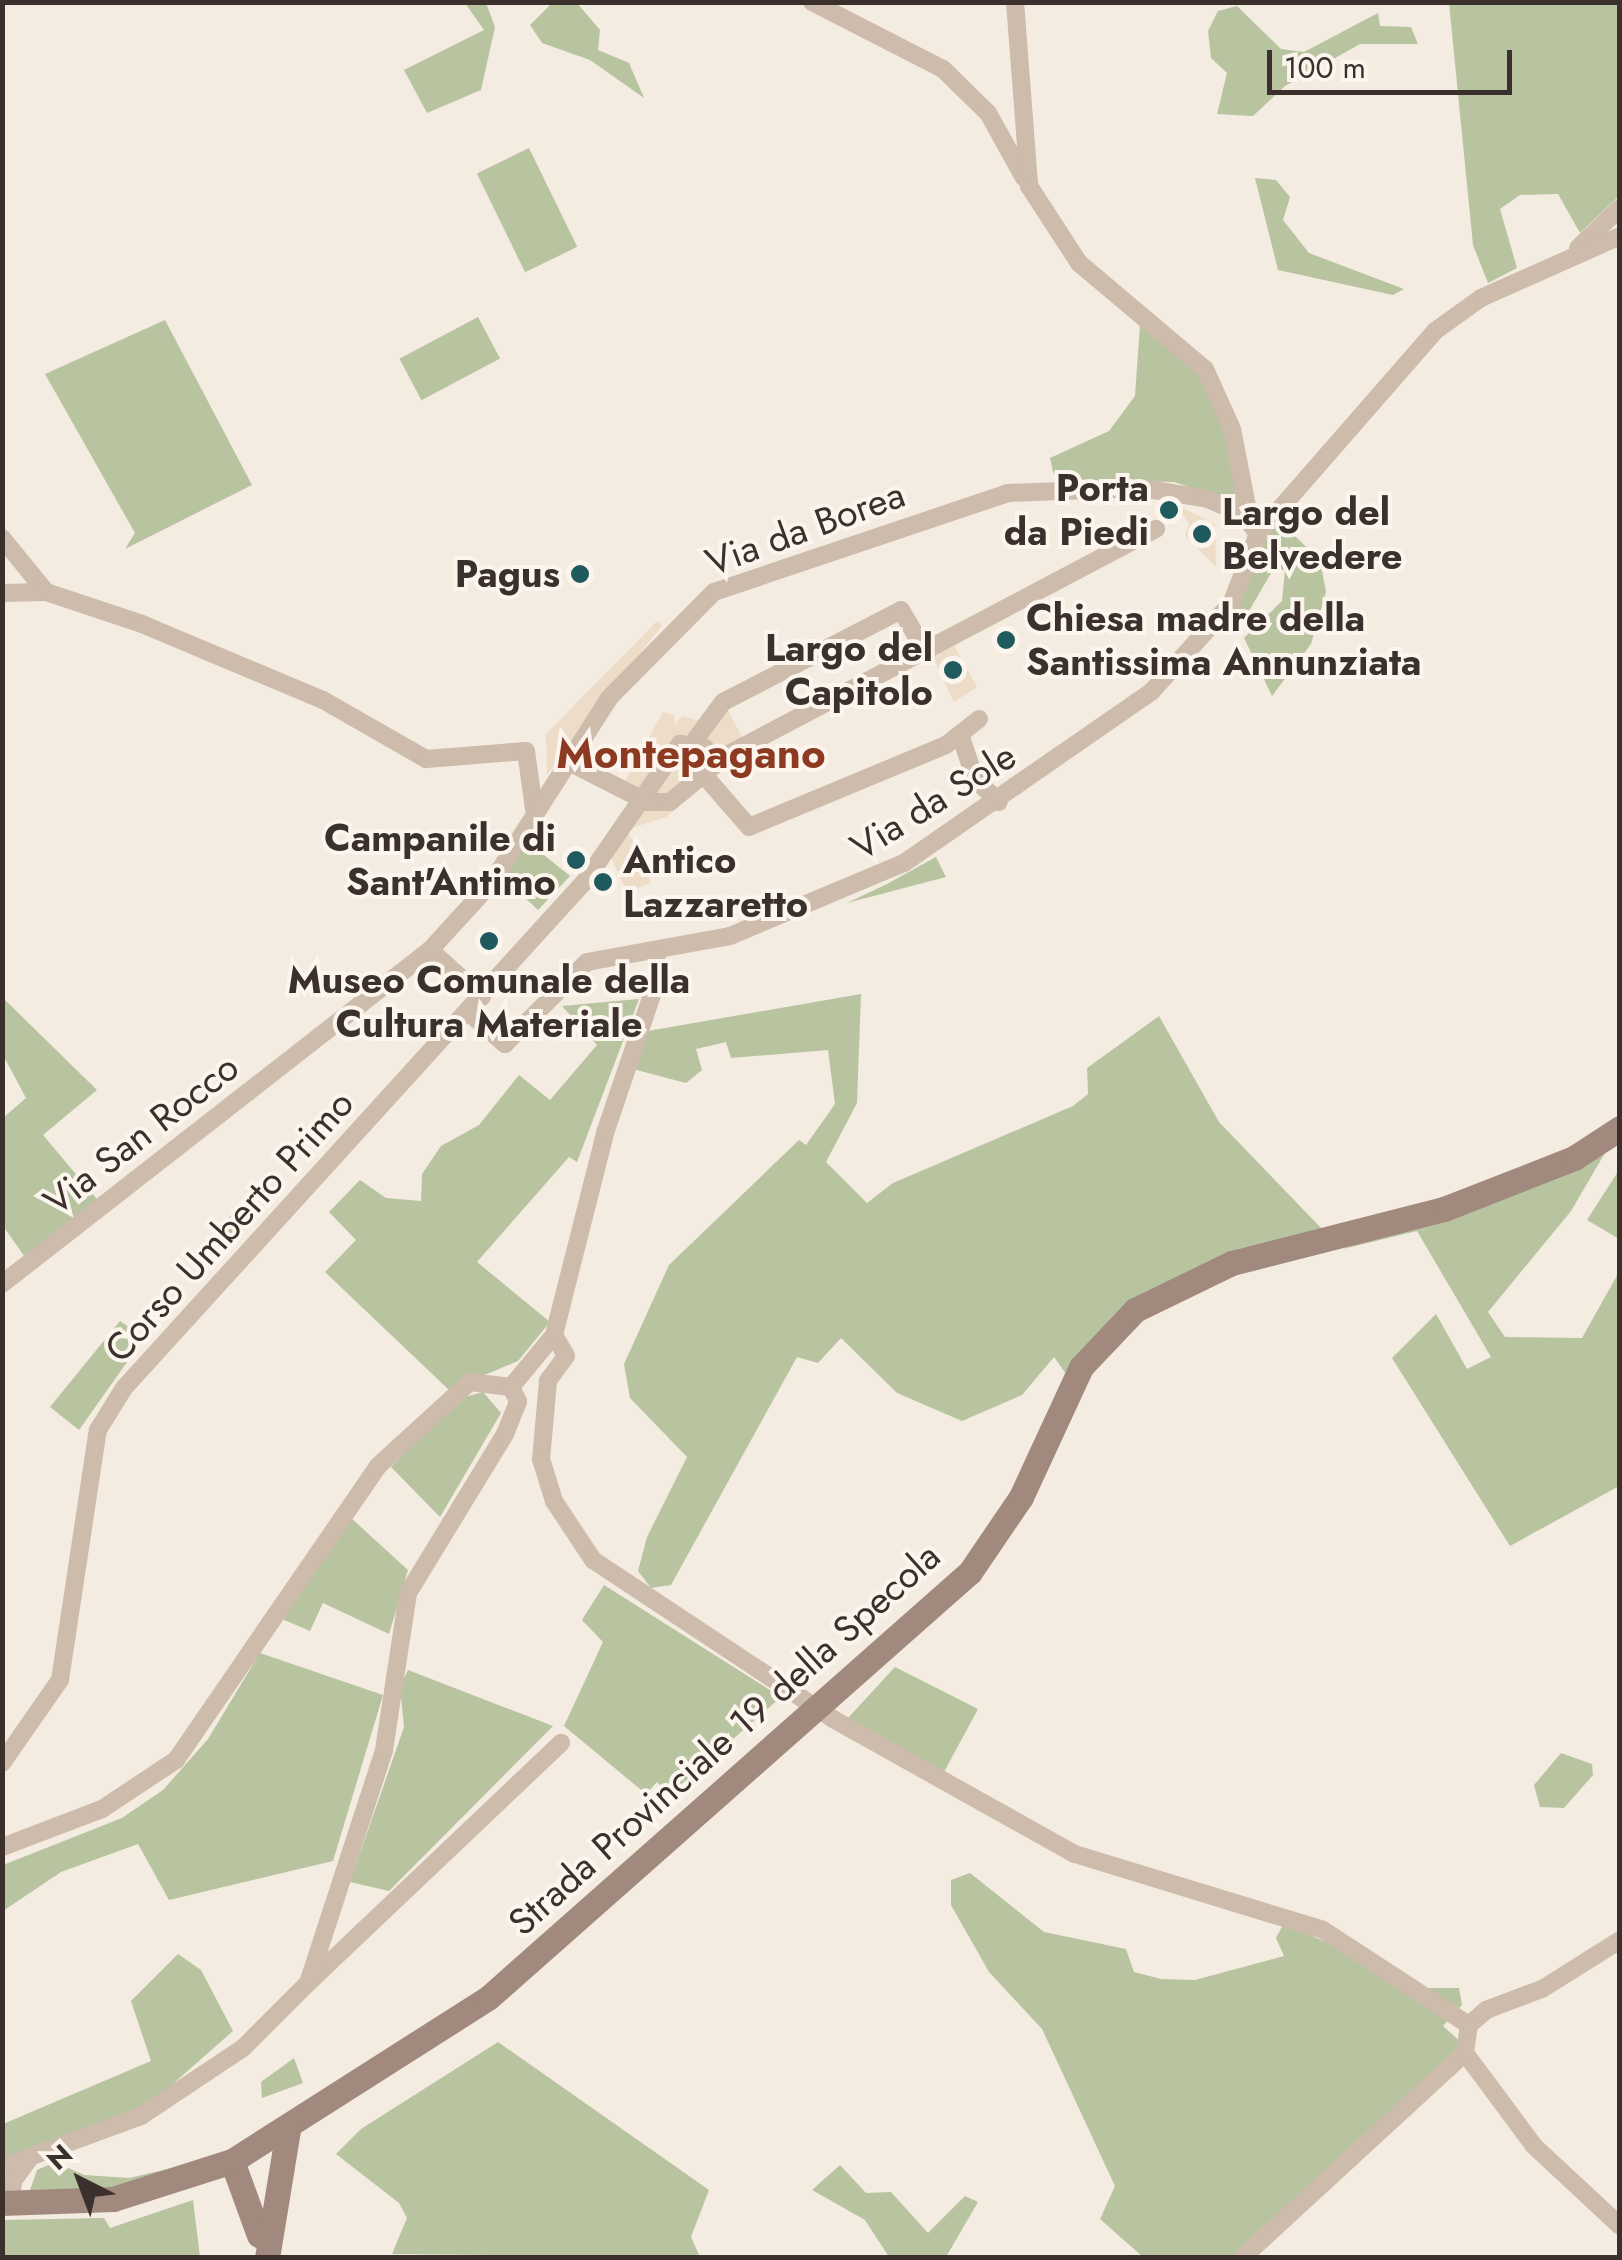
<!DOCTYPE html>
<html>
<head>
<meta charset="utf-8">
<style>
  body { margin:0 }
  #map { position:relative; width:1622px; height:2260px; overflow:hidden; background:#f4ebe1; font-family:Jost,sans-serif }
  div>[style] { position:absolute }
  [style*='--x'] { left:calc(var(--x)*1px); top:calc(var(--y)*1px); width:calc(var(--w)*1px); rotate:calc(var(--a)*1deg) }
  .green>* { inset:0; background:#b8c4a0; transform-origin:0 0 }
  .plaza>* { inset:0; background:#ecdcc8 }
  .street>* { height:18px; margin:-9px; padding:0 9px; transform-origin:9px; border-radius:9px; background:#cdbbac }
  .secondary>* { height:25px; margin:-12.5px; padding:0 12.5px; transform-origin:12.5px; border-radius:12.5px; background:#a18a7d }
  .dots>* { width:28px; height:28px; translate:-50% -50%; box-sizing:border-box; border:5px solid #fbf5ee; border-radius:50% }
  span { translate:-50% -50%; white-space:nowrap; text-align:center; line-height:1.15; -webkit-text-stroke:8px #fbf5ee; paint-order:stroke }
  .poi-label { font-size:38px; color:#3b302b; font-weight:700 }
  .right { translate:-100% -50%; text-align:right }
  .left { translate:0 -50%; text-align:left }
  .street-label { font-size:38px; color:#3b302b }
  .quarter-label { font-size:42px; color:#8c3b22; font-weight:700 }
  .frame { position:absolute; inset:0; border:5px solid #3b302b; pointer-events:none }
  .north { position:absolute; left:30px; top:2130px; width:100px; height:100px; -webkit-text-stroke:8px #fbf5ee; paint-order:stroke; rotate:318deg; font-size:28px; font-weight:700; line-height:40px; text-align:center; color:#3b302b }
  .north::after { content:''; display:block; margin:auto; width:35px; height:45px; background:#3b302b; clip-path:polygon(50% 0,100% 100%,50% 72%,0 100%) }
  .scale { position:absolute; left:1267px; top:50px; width:245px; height:45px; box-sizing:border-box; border:5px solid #3b302b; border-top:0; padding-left:12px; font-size:30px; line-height:35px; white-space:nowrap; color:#3b302b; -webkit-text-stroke:8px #fbf5ee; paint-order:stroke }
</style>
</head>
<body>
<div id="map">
  <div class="green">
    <div style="clip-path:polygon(465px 3px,486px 3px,495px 27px,481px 90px,427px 113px,404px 70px,484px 30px)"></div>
    <div style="clip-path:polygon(552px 3px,577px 3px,600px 30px,598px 50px,629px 63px,644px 98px,590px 60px,542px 43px,530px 25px)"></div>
    <div style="clip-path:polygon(1449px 3px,1619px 3px,1619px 196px,1580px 233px,1558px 194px,1520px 195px,1500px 209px,1517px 268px,1488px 283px,1473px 245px)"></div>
    <div style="clip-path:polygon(1237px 6px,1281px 49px,1304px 52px,1378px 13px,1380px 26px,1411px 27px,1418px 44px,1360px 44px,1285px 86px,1253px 116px,1217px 114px,1227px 73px,1211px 58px,1208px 31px,1218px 11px)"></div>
    <div style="left:529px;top:148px;width:110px;height:58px;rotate:64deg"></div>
    <div style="clip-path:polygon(1255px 178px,1276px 180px,1290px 197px,1283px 220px,1309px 253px,1404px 289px,1393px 295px,1278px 270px)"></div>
    <div style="left:478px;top:317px;width:47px;height:89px;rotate:62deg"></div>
    <div style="clip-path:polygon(165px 320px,252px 485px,125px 549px,135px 533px,45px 374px)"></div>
    <div style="clip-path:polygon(1140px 325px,1200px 373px,1222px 413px,1242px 504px,1174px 482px,1058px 479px,1053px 472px,1050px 458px,1109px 431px,1135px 396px)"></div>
    <div style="clip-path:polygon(1277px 519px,1320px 560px,1326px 592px,1311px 644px,1272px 696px,1244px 638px,1282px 601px,1285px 570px,1274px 568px,1250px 609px,1213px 634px)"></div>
    <div style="clip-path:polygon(524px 839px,570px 876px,538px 910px,502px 876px)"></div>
    <div style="clip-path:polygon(936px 857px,946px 877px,847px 903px,887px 884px)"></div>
    <div style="clip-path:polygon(861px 994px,857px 1103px,826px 1162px,867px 1203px,893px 1183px,1073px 1106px,1088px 1094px,1087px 1068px,1159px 1016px,1219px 1122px,1323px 1230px,1217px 1262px,1066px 1374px,1054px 1357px,1022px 1395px,962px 1421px,897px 1393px,841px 1338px,818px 1363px,797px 1357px,671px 1585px,651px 1588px,638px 1571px,647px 1537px,687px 1457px,630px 1398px,624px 1364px,669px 1265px,799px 1140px,806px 1145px,835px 1104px,828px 1050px,731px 1058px,726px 1042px,696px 1049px,702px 1070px,686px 1083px,629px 1068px,642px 1032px)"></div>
    <div style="clip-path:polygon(2px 997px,97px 1090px,43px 1135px,101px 1204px,27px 1260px,3px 1226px,3px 1118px,26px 1098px,3px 1055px)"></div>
    <div style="clip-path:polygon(639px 999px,577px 1162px,569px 1157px,477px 1262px,550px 1322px,518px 1361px,449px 1390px,325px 1272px,356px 1240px,329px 1212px,360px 1180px,386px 1198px,421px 1201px,422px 1174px,441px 1146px,479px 1125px,519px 1075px,550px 1100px,597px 1045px,562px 1006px)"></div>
    <div style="clip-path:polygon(1609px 1146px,1571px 1211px,1488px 1312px,1505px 1337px,1582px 1338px,1619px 1272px,1619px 1486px,1510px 1546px,1392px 1358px,1436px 1314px,1467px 1369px,1491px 1357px,1417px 1231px,1343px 1249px)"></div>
    <div style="clip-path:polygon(1619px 1170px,1619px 1239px,1587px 1220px)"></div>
    <div style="left:239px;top:1207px;width:19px;height:65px;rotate:43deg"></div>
    <div style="clip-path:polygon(120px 1321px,144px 1338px,79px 1430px,50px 1407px)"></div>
    <div style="clip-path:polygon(483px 1392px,501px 1413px,440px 1517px,391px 1467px,458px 1399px)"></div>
    <div style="clip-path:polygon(351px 1518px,408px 1570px,389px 1634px,323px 1603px,310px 1631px,282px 1619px)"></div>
    <div style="clip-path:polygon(604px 1585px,781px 1697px,669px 1795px,657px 1782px,646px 1794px,564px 1726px,603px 1642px,582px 1620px)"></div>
    <div style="clip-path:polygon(260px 1653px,383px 1695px,333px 1861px,169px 1900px,138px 1844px,61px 1872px,3px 1911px,3px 1865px,122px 1818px,163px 1790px,208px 1739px)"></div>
    <div style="clip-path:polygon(895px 1667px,978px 1709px,944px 1772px,848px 1718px)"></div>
    <div style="clip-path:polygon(408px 1670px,553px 1726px,389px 1891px,350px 1882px,404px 1727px,400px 1687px)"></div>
    <div style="clip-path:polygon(1561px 1753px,1592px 1764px,1593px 1775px,1564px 1808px,1540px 1807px,1534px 1785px)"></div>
    <div style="clip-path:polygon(970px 1873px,1044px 1932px,1126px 1949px,1134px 1972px,1161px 1979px,1195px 1980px,1284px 1956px,1276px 1938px,1284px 1923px,1426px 1988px,1459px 1988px,1462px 2005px,1443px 2026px,1464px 2045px,1235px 2257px,1143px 2257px,1100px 2219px,1115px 2186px,1042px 2029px,989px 1972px,951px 1905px,951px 1880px)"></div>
    <div style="clip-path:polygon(178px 1954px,201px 1970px,233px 2031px,149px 2105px,3px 2161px,3px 2124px,151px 2061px,131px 2001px)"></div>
    <div style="clip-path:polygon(498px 2042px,709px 2190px,691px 2237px,700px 2257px,392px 2254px,407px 2218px,399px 2203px,336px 2154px,361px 2129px)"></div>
    <div style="clip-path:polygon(294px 2058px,303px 2083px,262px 2098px,261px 2082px)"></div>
    <div style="clip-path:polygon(55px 2162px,84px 2175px,129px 2178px,176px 2167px,140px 2187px,29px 2193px,37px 2170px)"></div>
    <div style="clip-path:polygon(840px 2165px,866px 2193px,891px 2192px,928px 2233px,965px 2196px,978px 2202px,946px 2257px,889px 2257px,865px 2220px,812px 2190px)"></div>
    <div style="clip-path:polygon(193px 2200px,200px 2257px,3px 2257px,3px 2220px,104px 2218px,110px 2228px)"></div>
  </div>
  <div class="plaza">
    <div style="clip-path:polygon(1173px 503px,1215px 524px,1216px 567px,1185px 536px,1189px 523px)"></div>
    <div style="clip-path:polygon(657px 621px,662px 625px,547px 775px,546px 734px)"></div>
    <div style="clip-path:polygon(952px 642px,977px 687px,954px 702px,931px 653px)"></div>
    <div style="clip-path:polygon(724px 703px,748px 748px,666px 817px,628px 829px,617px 818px,631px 800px,623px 785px,663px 712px,675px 715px,674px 725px,682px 716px,707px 723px)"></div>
    <div style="clip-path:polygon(628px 831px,651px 883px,627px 892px,609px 853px)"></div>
  </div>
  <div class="street">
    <div style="--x:812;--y:2;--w:147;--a:27.1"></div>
    <div style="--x:943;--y:69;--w:63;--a:44.4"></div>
    <div style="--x:988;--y:113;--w:74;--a:61"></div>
    <div style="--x:1015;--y:2;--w:185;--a:85.6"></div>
    <div style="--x:1029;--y:186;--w:92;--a:57"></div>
    <div style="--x:1079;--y:263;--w:165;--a:40.1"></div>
    <div style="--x:1205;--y:369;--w:66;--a:65.8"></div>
    <div style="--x:1232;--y:429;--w:95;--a:79"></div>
    <div style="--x:1578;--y:248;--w:58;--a:-43.6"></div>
    <div style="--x:1258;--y:534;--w:269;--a:-48.9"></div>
    <div style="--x:1435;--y:331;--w:57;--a:-35.7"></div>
    <div style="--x:1481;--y:298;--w:152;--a:-24"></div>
    <div style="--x:2;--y:538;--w:70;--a:50.8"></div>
    <div style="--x:2;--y:593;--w:44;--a:-1.3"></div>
    <div style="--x:46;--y:592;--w:101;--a:18.4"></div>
    <div style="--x:142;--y:624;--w:196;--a:22.8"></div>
    <div style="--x:323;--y:700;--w:119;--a:29.8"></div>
    <div style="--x:426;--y:759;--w:100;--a:-4.6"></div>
    <div style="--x:526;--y:751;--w:59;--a:82.1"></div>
    <div style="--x:961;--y:737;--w:44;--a:71.6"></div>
    <div style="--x:975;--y:779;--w:33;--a:44"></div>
    <div style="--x:695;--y:740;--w:47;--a:-53.6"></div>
    <div style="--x:723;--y:702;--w:200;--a:-27.3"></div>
    <div style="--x:901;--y:610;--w:48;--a:59.7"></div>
    <div style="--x:567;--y:761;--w:90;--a:27.1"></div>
    <div style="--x:647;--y:802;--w:23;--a:0"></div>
    <div style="--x:670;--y:802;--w:74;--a:-39.5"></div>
    <div style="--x:727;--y:755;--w:485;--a:-27.8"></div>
    <div style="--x:703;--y:774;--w:70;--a:49"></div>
    <div style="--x:749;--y:827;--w:213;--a:-22.6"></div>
    <div style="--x:946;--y:745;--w:42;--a:-38.2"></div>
    <div style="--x:430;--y:950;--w:70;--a:42.1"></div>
    <div style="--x:468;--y:1012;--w:49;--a:40.9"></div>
    <div style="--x:505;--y:1044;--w:116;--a:-45"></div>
    <div style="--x:587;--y:962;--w:145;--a:-10.3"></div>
    <div style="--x:730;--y:936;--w:189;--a:-22.8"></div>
    <div style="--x:904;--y:863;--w:302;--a:-34.7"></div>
    <div style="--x:1152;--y:691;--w:120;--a:-48"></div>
    <div style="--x:1232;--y:602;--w:73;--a:-69.1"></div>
    <div style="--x:2;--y:1284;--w:543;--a:-37.97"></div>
    <div style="--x:430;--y:950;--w:92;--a:-47.6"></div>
    <div style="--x:492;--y:882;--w:218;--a:-57.5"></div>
    <div style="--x:609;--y:698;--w:149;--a:-45.3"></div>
    <div style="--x:714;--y:592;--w:310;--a:-18.6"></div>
    <div style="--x:1008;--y:493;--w:133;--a:-2.2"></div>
    <div style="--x:1141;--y:488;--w:68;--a:9.3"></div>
    <div style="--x:1208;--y:499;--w:39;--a:24"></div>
    <div style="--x:1244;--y:515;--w:24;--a:54"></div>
    <div style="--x:554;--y:1335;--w:24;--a:60"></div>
    <div style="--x:566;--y:1356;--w:31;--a:126"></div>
    <div style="--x:548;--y:1381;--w:78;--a:95.1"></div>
    <div style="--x:541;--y:1459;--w:44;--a:72.8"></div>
    <div style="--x:554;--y:1501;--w:71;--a:56.5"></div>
    <div style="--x:593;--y:1560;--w:288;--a:33.5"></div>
    <div style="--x:833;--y:1719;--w:277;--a:29.2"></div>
    <div style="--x:1075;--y:1854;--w:259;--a:17"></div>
    <div style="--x:1323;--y:1930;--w:174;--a:33.1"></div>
    <div style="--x:511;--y:1387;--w:67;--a:-50.4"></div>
    <div style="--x:554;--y:1335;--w:211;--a:-75.8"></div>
    <div style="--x:606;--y:1130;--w:162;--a:-71.2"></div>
    <div style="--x:658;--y:977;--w:23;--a:-95"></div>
    <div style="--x:2;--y:1763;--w:101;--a:-55.1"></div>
    <div style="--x:60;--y:1680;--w:253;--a:-81.4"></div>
    <div style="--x:98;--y:1430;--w:49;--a:-58.2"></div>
    <div style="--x:124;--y:1388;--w:685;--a:-47.72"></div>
    <div style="--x:585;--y:881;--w:167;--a:-55.3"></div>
    <div style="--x:680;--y:744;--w:25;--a:9"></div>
    <div style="--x:705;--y:748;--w:26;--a:94"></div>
    <div style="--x:2;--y:1847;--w:107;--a:-20.8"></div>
    <div style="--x:102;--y:1809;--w:89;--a:-33.5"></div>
    <div style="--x:176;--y:1760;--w:357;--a:-55.5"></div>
    <div style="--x:378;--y:1466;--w:125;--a:-42.4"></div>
    <div style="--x:470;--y:1382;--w:41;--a:7"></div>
    <div style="--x:308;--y:1983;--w:349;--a:-43.5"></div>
    <div style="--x:1465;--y:2053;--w:116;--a:53.4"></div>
    <div style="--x:1534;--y:2146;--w:117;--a:42.9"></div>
    <div style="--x:2;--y:2167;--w:148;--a:-20.1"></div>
    <div style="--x:141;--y:2116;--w:123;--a:-33.7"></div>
    <div style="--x:243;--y:2048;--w:92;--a:-45"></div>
    <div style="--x:308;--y:1983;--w:245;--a:-71.9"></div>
    <div style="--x:384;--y:1750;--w:159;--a:-81.3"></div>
    <div style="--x:408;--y:1593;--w:186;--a:-58.6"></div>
    <div style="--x:505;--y:1434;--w:35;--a:-68"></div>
    <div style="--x:518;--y:1401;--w:16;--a:-117"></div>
    <div style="--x:11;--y:2203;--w:22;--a:-85"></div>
    <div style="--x:13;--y:2181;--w:29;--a:-54"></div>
    <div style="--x:1242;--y:2258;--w:303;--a:-42.6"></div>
    <div style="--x:1465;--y:2053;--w:28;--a:-82"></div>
    <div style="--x:1469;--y:2025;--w:23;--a:-41"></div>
    <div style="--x:1486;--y:2010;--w:60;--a:-20.6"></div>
    <div style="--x:1542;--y:1989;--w:92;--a:-32.1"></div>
  </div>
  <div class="secondary">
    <div style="--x:232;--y:2161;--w:79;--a:70"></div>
    <div style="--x:2;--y:2203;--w:111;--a:-2.1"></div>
    <div style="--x:113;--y:2199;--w:125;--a:-17.7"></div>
    <div style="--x:232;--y:2161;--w:303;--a:-32.5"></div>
    <div style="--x:488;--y:1998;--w:643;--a:-41.47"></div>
    <div style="--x:970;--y:1572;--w:91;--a:-55.8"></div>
    <div style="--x:1021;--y:1497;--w:143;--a:-65.2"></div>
    <div style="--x:1081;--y:1367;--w:79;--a:-46.5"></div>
    <div style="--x:1135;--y:1310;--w:108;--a:-25.9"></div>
    <div style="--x:1232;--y:1263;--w:219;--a:-14.3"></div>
    <div style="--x:1444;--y:1209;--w:140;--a:-21.4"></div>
    <div style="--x:1574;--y:1158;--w:55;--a:-33.1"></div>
    <div style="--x:267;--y:2258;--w:130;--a:-80.7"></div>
  </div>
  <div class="dots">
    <div style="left:1169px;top:510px;background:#1f5a5e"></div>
    <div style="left:1202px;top:534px;background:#1f5a5e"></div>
    <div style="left:580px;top:574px;background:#1f5a5e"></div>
    <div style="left:1006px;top:640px;background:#1f5a5e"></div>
    <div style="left:953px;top:670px;background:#1f5a5e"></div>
    <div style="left:576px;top:860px;background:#1f5a5e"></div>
    <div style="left:603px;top:882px;background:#1f5a5e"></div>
    <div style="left:489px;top:941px;background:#1f5a5e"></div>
  </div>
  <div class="poi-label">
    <span class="right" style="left:1149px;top:510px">Porta<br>da Piedi</span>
    <span class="left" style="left:1222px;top:534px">Largo del<br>Belvedere</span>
    <span class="right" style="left:560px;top:574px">Pagus</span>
    <span class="left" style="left:1026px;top:640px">Chiesa madre della<br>Santissima Annunziata</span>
    <span class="right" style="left:933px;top:670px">Largo del<br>Capitolo</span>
    <span class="right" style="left:556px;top:860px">Campanile di<br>Sant'Antimo</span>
    <span class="left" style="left:623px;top:882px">Antico<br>Lazzaretto</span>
    <span style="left:489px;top:1002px">Museo Comunale della<br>Cultura Materiale</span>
  </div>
  <div class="street-label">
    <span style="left:805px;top:528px;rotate:-20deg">Via da Borea</span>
    <span style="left:933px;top:801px;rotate:-32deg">Via da Sole</span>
    <span style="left:141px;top:1134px;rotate:-38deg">Via San Rocco</span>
    <span style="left:229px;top:1226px;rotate:-48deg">Corso Umberto Primo</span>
    <span style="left:724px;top:1739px;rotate:-42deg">Strada Provinciale 19 della Specola</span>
  </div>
  <div class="quarter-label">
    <span style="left:691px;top:754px">Montepagano</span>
  </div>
  <div class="frame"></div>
  <div class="north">N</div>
  <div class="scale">100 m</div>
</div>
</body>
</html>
